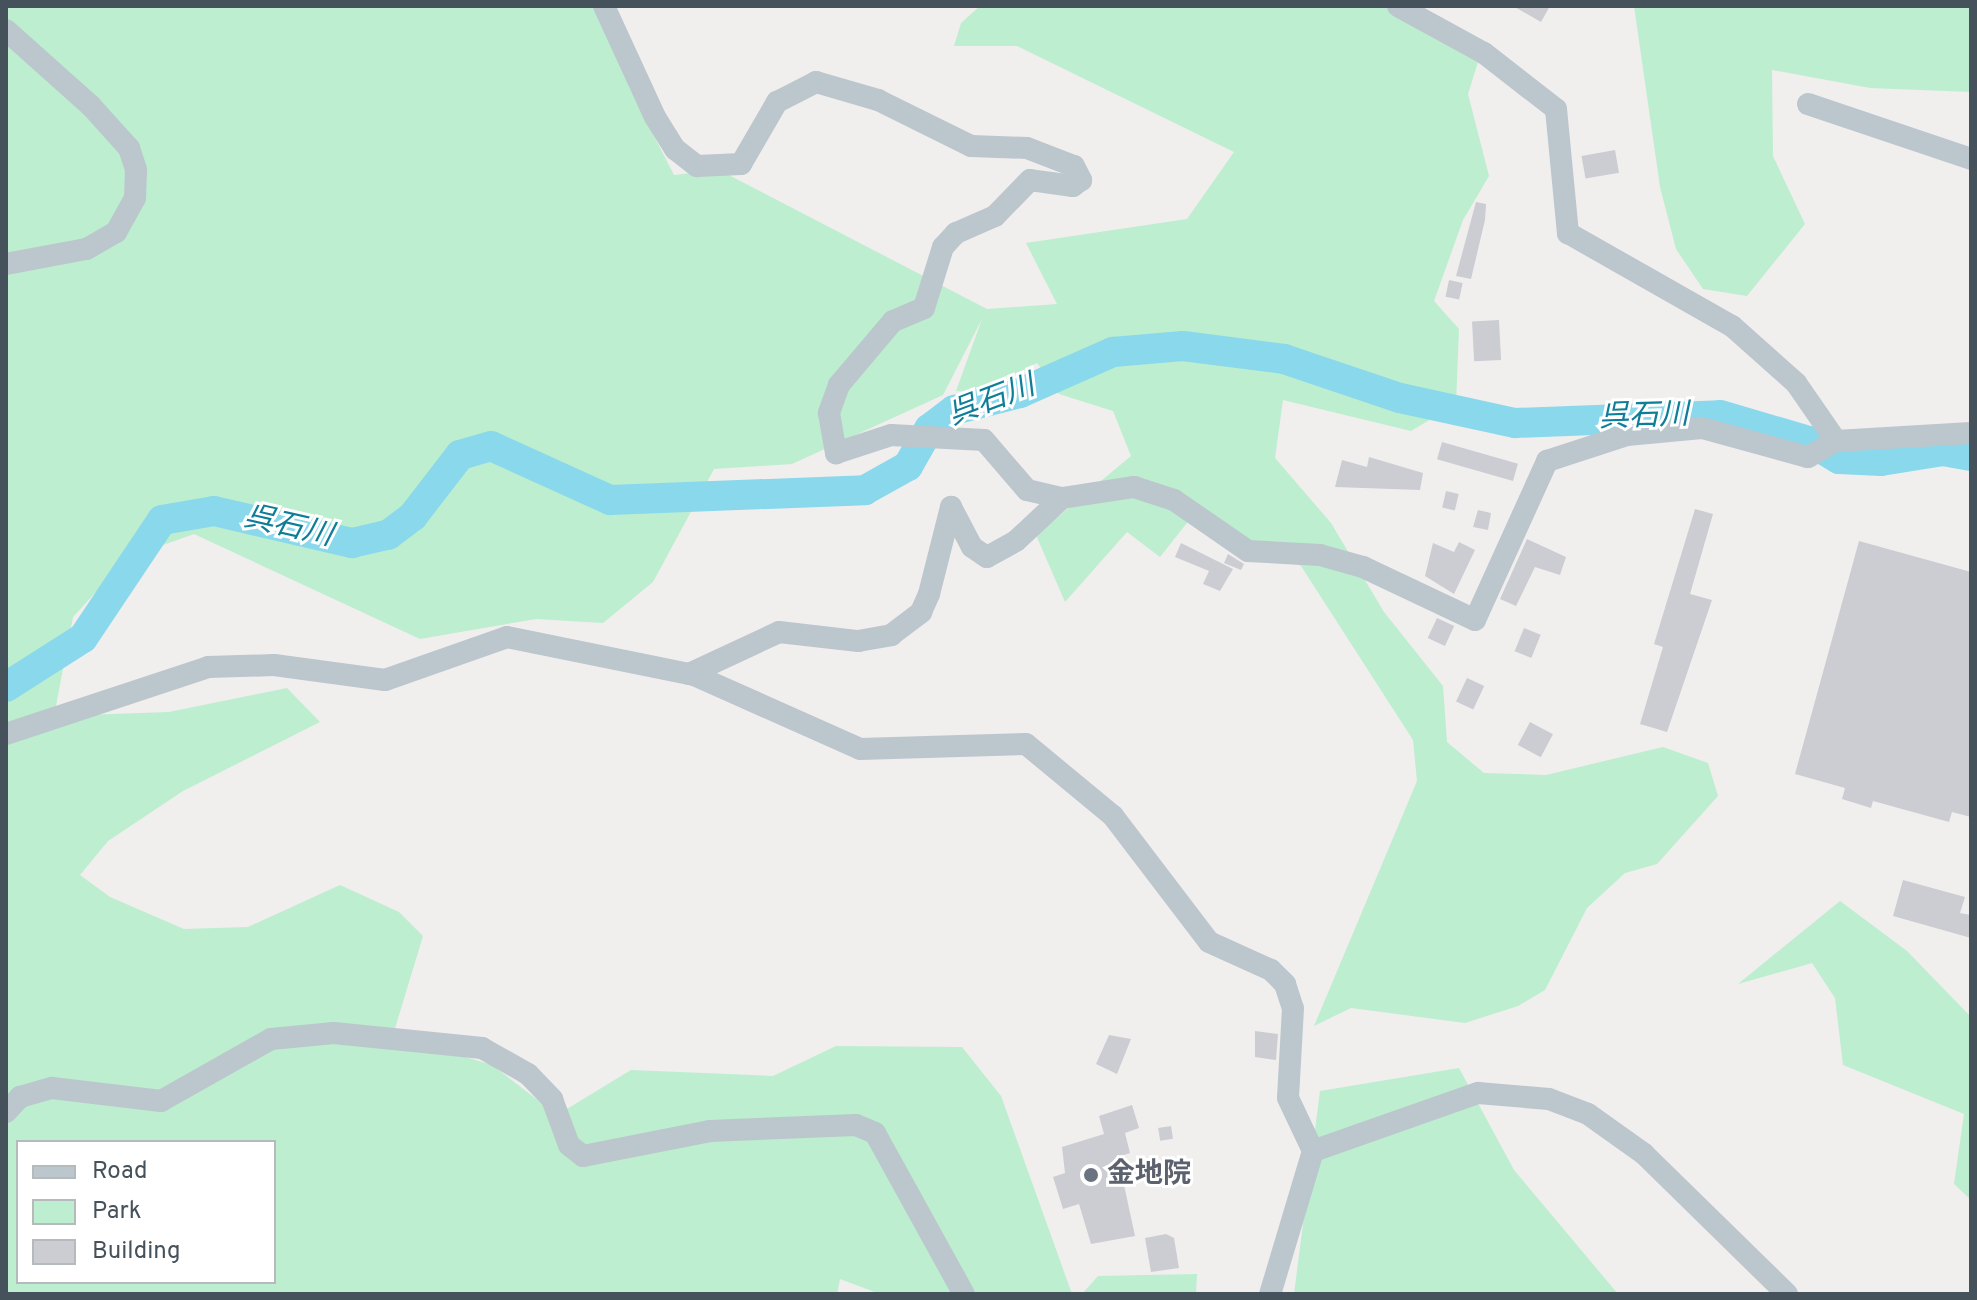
<!DOCTYPE html>
<html>
<head>
<meta charset="utf-8">
<style>
  body { margin:0 }
  #map { position:relative; width:1977px; height:1300px; overflow:hidden; background:#f1eeee; font-family:Overpass,"Noto Sans JP",sans-serif }
  div>[style] { position:absolute }
  [style*='--x'] { left:calc(var(--x)*1px); top:calc(var(--y)*1px); width:calc(var(--w)*1px); rotate:calc(var(--a)*1deg) }
  .green>* { inset:0; background:#bceecf }
  .river>* { height:30px; margin:-15px; padding:0 15px; transform-origin:15px; border-radius:15px; background:#8ad8eb }
  .building>* { inset:0; background:#cbcdd3; transform-origin:0 0 }
  .minor>* { height:22px; margin:-11px; padding:0 11px; transform-origin:11px; border-radius:11px; background:#bcc6cd }
  .dots>* { width:22px; height:22px; translate:-50% -50%; box-sizing:border-box; border:4px solid #fff; border-radius:50% }
  span { translate:-50% -50%; white-space:nowrap; text-align:center; line-height:1.15; -webkit-text-stroke:6px #fff; paint-order:stroke }
  .worship-label { font-size:28px; color:#5b616d; font-weight:700 }
  .left { translate:0 -50%; text-align:left }
  .water-label { font-size:30px; color:#0e7e98; font-style:italic }
  .frame { position:absolute; inset:0; border:8px solid #46525b; pointer-events:none }
  .legend { position:absolute; left:16px; top:1140px; width:260px; height:144px; box-sizing:border-box; background:#fff; border:2px solid #b5babd; margin:0; padding:10px 14px; list-style:none; font-size:24px; color:#46525b }
  .legend li { display:flex; align-items:center; gap:16px; height:40px }
  .legend b { width:40px; border:2px solid #b5babd }
</style>
</head>
<body>
<div id="map">
  <div class="green">
    <div style="clip-path:polygon(evenodd,6px 6px,605px 6px,630px 89px,674px 175px,719px 170px,987px 309px,1057px 304px,1026px 243px,1187px 219px,1234px 152px,1017px 46px,954px 46px,961px 23px,980px 6px,1398px 6px,1483px 46px,1468px 94px,1489px 176px,1463px 220px,1434px 301px,1459px 329px,1456px 404px,1411px 431px,1283px 400px,1275px 458px,1331px 523px,1384px 612px,1443px 686px,1447px 742px,1484px 773px,1546px 775px,1663px 747px,1708px 763px,1718px 796px,1657px 864px,1625px 873px,1587px 908px,1545px 990px,1518px 1006px,1465px 1023px,1351px 1008px,1314px 1026px,1417px 781px,1413px 740px,1301px 566px,1194px 514px,1160px 557px,1127px 532px,1065px 602px,1036px 535px,1131px 456px,1113px 411px,1059px 394px,1037px 363px,979px 393px,956px 391px,982px 319px,943px 395px,792px 464px,714px 469px,653px 582px,603px 623px,536px 619px,420px 639px,194px 534px,127px 558px,73px 617px,54px 716px,169px 712px,287px 688px,320px 722px,183px 791px,108px 841px,80px 875px,110px 897px,184px 929px,248px 927px,340px 885px,399px 912px,423px 936px,393px 1035px,492px 1065px,557px 1115px,631px 1070px,773px 1076px,836px 1046px,962px 1047px,1001px 1096px,1072px 1294px,880px 1294px,840px 1279px,837px 1294px,6px 1294px,6px 6px,18px 1142px,274px 1142px,274px 1282px,18px 1282px,18px 1142px)"></div>
    <div style="clip-path:polygon(1634px 6px,1971px 6px,1971px 92px,1870px 88px,1772px 70px,1773px 156px,1805px 224px,1747px 296px,1703px 289px,1676px 249px,1660px 187px)"></div>
    <div style="clip-path:polygon(1840px 901px,1907px 951px,1971px 1017px,1971px 1200px,1954px 1184px,1964px 1114px,1843px 1065px,1835px 998px,1812px 963px,1738px 984px)"></div>
    <div style="clip-path:polygon(1459px 1068px,1514px 1170px,1618px 1294px,1294px 1294px,1320px 1091px)"></div>
    <div style="clip-path:polygon(1197px 1274px,1196px 1294px,1082px 1294px,1098px 1276px)"></div>
  </div>
  <div class="river">
    <div style="--x:6;--y:687;--w:91;--a:-32.5"></div>
    <div style="--x:83;--y:638;--w:142;--a:-56.2"></div>
    <div style="--x:162;--y:520;--w:53;--a:-9.8"></div>
    <div style="--x:214;--y:511;--w:142;--a:13.1"></div>
    <div style="--x:352;--y:543;--w:37;--a:-13"></div>
    <div style="--x:388;--y:535;--w:31;--a:-37"></div>
    <div style="--x:413;--y:516;--w:77;--a:-52.4"></div>
    <div style="--x:460;--y:455;--w:32;--a:-16"></div>
    <div style="--x:491;--y:446;--w:131;--a:24.4"></div>
    <div style="--x:610;--y:500;--w:255;--a:-2.2"></div>
    <div style="--x:865;--y:490;--w:49;--a:-29.2"></div>
    <div style="--x:908;--y:466;--w:43;--a:-60.4"></div>
    <div style="--x:929;--y:429;--w:31;--a:-37"></div>
    <div style="--x:954;--y:410;--w:68;--a:-14.4"></div>
    <div style="--x:1020;--y:393;--w:102;--a:-23.8"></div>
    <div style="--x:1113;--y:352;--w:70;--a:-4.9"></div>
    <div style="--x:1183;--y:346;--w:102;--a:7.3"></div>
    <div style="--x:1284;--y:359;--w:122;--a:18.6"></div>
    <div style="--x:1400;--y:398;--w:118;--a:12.3"></div>
    <div style="--x:1515;--y:423;--w:205;--a:-2.2"></div>
    <div style="--x:1720;--y:415;--w:93;--a:16.3"></div>
    <div style="--x:1809;--y:441;--w:35;--a:31"></div>
    <div style="--x:1839;--y:459;--w:42;--a:2.7"></div>
    <div style="--x:1881;--y:461;--w:63;--a:-9.2"></div>
    <div style="--x:1943;--y:451;--w:28;--a:10"></div>
  </div>
  <div class="building">
    <div style="clip-path:polygon(1513px 6px,1550px 6px,1541px 22px)"></div>
    <div style="left:1615px;top:150px;width:23px;height:34px;rotate:80deg"></div>
    <div style="clip-path:polygon(1476px 202px,1486px 204px,1485px 220px,1471px 279px,1456px 276px)"></div>
    <div style="left:1449px;top:280px;width:14px;height:17px;rotate:12deg"></div>
    <div style="left:1499px;top:320px;width:40px;height:27px;rotate:87deg"></div>
    <div style="left:1442px;top:442px;width:79px;height:18px;rotate:16deg"></div>
    <div style="clip-path:polygon(1369px 457px,1423px 473px,1420px 490px,1335px 487px,1342px 460px,1367px 467px)"></div>
    <div style="left:1446px;top:491px;width:13px;height:17px;rotate:13deg"></div>
    <div style="clip-path:polygon(1695px 509px,1713px 514px,1690px 594px,1712px 600px,1667px 732px,1640px 724px,1663px 647px,1654px 644px)"></div>
    <div style="clip-path:polygon(1478px 510px,1491px 513px,1488px 530px,1473px 527px)"></div>
    <div style="clip-path:polygon(1527px 539px,1566px 557px,1560px 575px,1535px 567px,1516px 606px,1500px 599px)"></div>
    <div style="clip-path:polygon(1859px 541px,1971px 572px,1971px 817px,1952px 812px,1949px 822px,1873px 801px,1871px 808px,1842px 799px,1845px 788px,1795px 774px)"></div>
    <div style="clip-path:polygon(1459px 542px,1475px 550px,1454px 594px,1425px 576px,1433px 543px,1454px 552px)"></div>
    <div style="clip-path:polygon(1181px 543px,1233px 569px,1220px 591px,1203px 584px,1209px 571px,1175px 557px)"></div>
    <div style="clip-path:polygon(1228px 554px,1244px 564px,1241px 570px,1224px 563px)"></div>
    <div style="left:1437px;top:618px;width:19px;height:22px;rotate:25deg"></div>
    <div style="left:1524px;top:628px;width:18px;height:25px;rotate:22deg"></div>
    <div style="left:1467px;top:678px;width:19px;height:26px;rotate:25deg"></div>
    <div style="left:1530px;top:722px;width:26px;height:26px;rotate:28deg"></div>
    <div style="clip-path:polygon(1903px 880px,1965px 897px,1960px 913px,1971px 915px,1971px 938px,1893px 916px)"></div>
    <div style="clip-path:polygon(1255px 1031px,1278px 1034px,1276px 1060px,1255px 1057px)"></div>
    <div style="clip-path:polygon(1109px 1035px,1131px 1039px,1117px 1074px,1096px 1064px)"></div>
    <div style="clip-path:polygon(1132px 1105px,1139px 1128px,1125px 1133px,1130px 1153px,1118px 1157px,1135px 1236px,1091px 1244px,1079px 1204px,1063px 1209px,1053px 1177px,1065px 1173px,1062px 1147px,1104px 1134px,1099px 1116px)"></div>
    <div style="left:1171px;top:1126px;width:13px;height:13px;rotate:81deg"></div>
    <div style="clip-path:polygon(1166px 1234px,1174px 1238px,1179px 1268px,1151px 1272px,1145px 1238px)"></div>
  </div>
  <div class="minor">
    <div style="--x:604;--y:6;--w:122;--a:65.3"></div>
    <div style="--x:655;--y:117;--w:38;--a:58"></div>
    <div style="--x:675;--y:149;--w:28;--a:38"></div>
    <div style="--x:697;--y:166;--w:44;--a:-2.6"></div>
    <div style="--x:741;--y:164;--w:72;--a:-59.9"></div>
    <div style="--x:777;--y:102;--w:44;--a:-27.1"></div>
    <div style="--x:816;--y:82;--w:65;--a:16.2"></div>
    <div style="--x:878;--y:100;--w:104;--a:26.3"></div>
    <div style="--x:971;--y:146;--w:56;--a:2"></div>
    <div style="--x:1027;--y:148;--w:50;--a:21"></div>
    <div style="--x:1074;--y:166;--w:16;--a:63"></div>
    <div style="--x:1081;--y:180;--w:10;--a:143"></div>
    <div style="--x:1073;--y:186;--w:43;--a:-172.1"></div>
    <div style="--x:1030;--y:180;--w:50;--a:134.2"></div>
    <div style="--x:995;--y:216;--w:43;--a:156.4"></div>
    <div style="--x:956;--y:233;--w:19;--a:133"></div>
    <div style="--x:943;--y:247;--w:64;--a:107.3"></div>
    <div style="--x:924;--y:308;--w:34;--a:157"></div>
    <div style="--x:893;--y:321;--w:84;--a:130.2"></div>
    <div style="--x:839;--y:385;--w:30;--a:110"></div>
    <div style="--x:829;--y:413;--w:41;--a:80.1"></div>
    <div style="--x:836;--y:453;--w:58;--a:-18.1"></div>
    <div style="--x:891;--y:435;--w:93;--a:3.1"></div>
    <div style="--x:984;--y:440;--w:66;--a:49.3"></div>
    <div style="--x:1027;--y:490;--w:36;--a:13"></div>
    <div style="--x:1062;--y:498;--w:73;--a:-8.7"></div>
    <div style="--x:1134;--y:487;--w:42;--a:18"></div>
    <div style="--x:1174;--y:500;--w:90;--a:34.6"></div>
    <div style="--x:1248;--y:551;--w:72;--a:3.2"></div>
    <div style="--x:1320;--y:555;--w:45;--a:15.6"></div>
    <div style="--x:1363;--y:567;--w:124;--a:25.3"></div>
    <div style="--x:1475;--y:620;--w:175;--a:-65.6"></div>
    <div style="--x:1547;--y:461;--w:84;--a:-18"></div>
    <div style="--x:1627;--y:435;--w:75;--a:-5.3"></div>
    <div style="--x:1702;--y:428;--w:110;--a:15.3"></div>
    <div style="--x:1808;--y:457;--w:32;--a:-30"></div>
    <div style="--x:1836;--y:441;--w:135;--a:-3.4"></div>
    <div style="--x:1398;--y:6;--w:98;--a:28.7"></div>
    <div style="--x:1484;--y:53;--w:91;--a:37.9"></div>
    <div style="--x:1556;--y:109;--w:125;--a:84.5"></div>
    <div style="--x:1568;--y:233;--w:189;--a:29.6"></div>
    <div style="--x:1732;--y:326;--w:86;--a:41.7"></div>
    <div style="--x:1796;--y:383;--w:70;--a:55.4"></div>
    <div style="--x:6;--y:30;--w:114;--a:41.8"></div>
    <div style="--x:91;--y:106;--w:57;--a:47.9"></div>
    <div style="--x:129;--y:148;--w:23;--a:72"></div>
    <div style="--x:136;--y:170;--w:28;--a:92"></div>
    <div style="--x:135;--y:198;--w:39;--a:119"></div>
    <div style="--x:116;--y:232;--w:34;--a:150"></div>
    <div style="--x:86;--y:249;--w:81;--a:169.4"></div>
    <div style="--x:1808;--y:104;--w:172;--a:18.6"></div>
    <div style="--x:689;--y:674;--w:99;--a:-25"></div>
    <div style="--x:779;--y:632;--w:80;--a:6.5"></div>
    <div style="--x:858;--y:641;--w:34;--a:-10"></div>
    <div style="--x:891;--y:635;--w:38;--a:-37"></div>
    <div style="--x:921;--y:612;--w:20;--a:-66"></div>
    <div style="--x:929;--y:594;--w:90;--a:-75.8"></div>
    <div style="--x:951;--y:507;--w:45;--a:62.3"></div>
    <div style="--x:972;--y:547;--w:18;--a:34"></div>
    <div style="--x:987;--y:557;--w:33;--a:-29"></div>
    <div style="--x:1016;--y:541;--w:63;--a:-43.1"></div>
    <div style="--x:6;--y:734;--w:213;--a:-18.3"></div>
    <div style="--x:208;--y:667;--w:66;--a:-1.7"></div>
    <div style="--x:274;--y:665;--w:112;--a:7.7"></div>
    <div style="--x:385;--y:680;--w:129;--a:-19.4"></div>
    <div style="--x:507;--y:637;--w:191;--a:11.5"></div>
    <div style="--x:694;--y:675;--w:182;--a:24"></div>
    <div style="--x:860;--y:749;--w:166;--a:-1.7"></div>
    <div style="--x:1026;--y:744;--w:113;--a:39.6"></div>
    <div style="--x:1113;--y:816;--w:158;--a:52.7"></div>
    <div style="--x:1209;--y:942;--w:68;--a:24.3"></div>
    <div style="--x:1271;--y:970;--w:20;--a:45"></div>
    <div style="--x:1285;--y:984;--w:25;--a:72"></div>
    <div style="--x:1293;--y:1008;--w:90;--a:93.2"></div>
    <div style="--x:1288;--y:1098;--w:59;--a:64.7"></div>
    <div style="--x:1313;--y:1151;--w:149;--a:106.7"></div>
    <div style="--x:6;--y:1112;--w:21;--a:-47"></div>
    <div style="--x:20;--y:1097;--w:33;--a:-16"></div>
    <div style="--x:52;--y:1088;--w:110;--a:6.8"></div>
    <div style="--x:161;--y:1101;--w:126;--a:-29.4"></div>
    <div style="--x:271;--y:1039;--w:63;--a:-5.4"></div>
    <div style="--x:334;--y:1033;--w:149;--a:5.8"></div>
    <div style="--x:482;--y:1048;--w:53;--a:29.5"></div>
    <div style="--x:528;--y:1074;--w:35;--a:46"></div>
    <div style="--x:552;--y:1099;--w:49;--a:69.7"></div>
    <div style="--x:569;--y:1145;--w:18;--a:38"></div>
    <div style="--x:583;--y:1156;--w:129;--a:-11.1"></div>
    <div style="--x:710;--y:1131;--w:146;--a:-2.4"></div>
    <div style="--x:856;--y:1125;--w:21;--a:23"></div>
    <div style="--x:875;--y:1133;--w:184;--a:61.1"></div>
    <div style="--x:1313;--y:1151;--w:175;--a:-19.4"></div>
    <div style="--x:1478;--y:1093;--w:71;--a:4.8"></div>
    <div style="--x:1549;--y:1099;--w:42;--a:21"></div>
    <div style="--x:1588;--y:1114;--w:69;--a:35.5"></div>
    <div style="--x:1644;--y:1154;--w:200;--a:44.4"></div>
  </div>
  <div class="dots">
    <div style="left:1091px;top:1175px;background:#6b7280"></div>
  </div>
  <div class="worship-label">
    <span class="left" style="left:1107px;top:1175px">金地院</span>
  </div>
  <div class="water-label">
    <span style="left:992px;top:402px;rotate:-21deg">呉石川</span>
    <span style="left:1644px;top:418px;rotate:-2deg">呉石川</span>
    <span style="left:288px;top:528px;rotate:13deg">呉石川</span>
  </div>
  <div class="frame"></div>
  <ul class="legend">
  <li><b style="height:10px;background:#bcc6cd"></b>Road</li>
  <li><b style="height:22px;background:#bceecf"></b>Park</li>
  <li><b style="height:22px;background:#cbcdd3"></b>Building</li>
  </ul>
</div>
</body>
</html>
